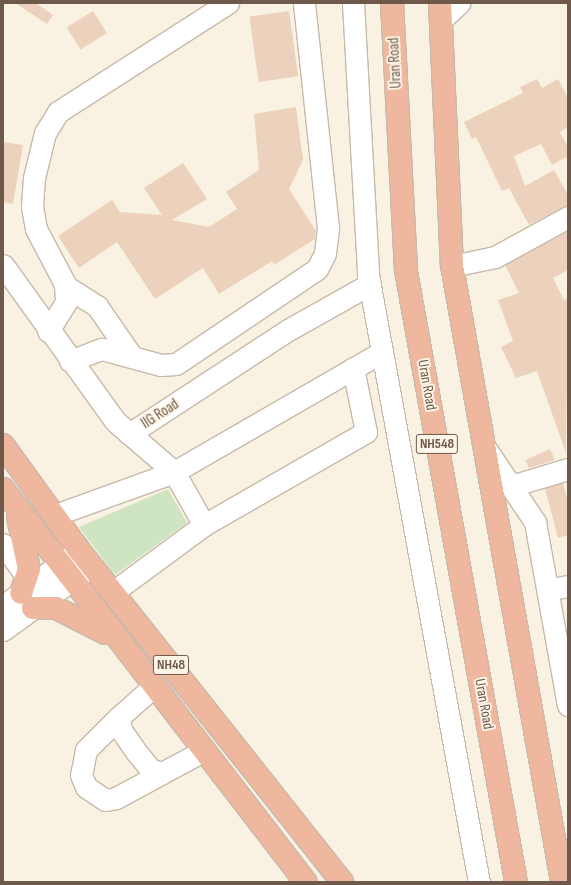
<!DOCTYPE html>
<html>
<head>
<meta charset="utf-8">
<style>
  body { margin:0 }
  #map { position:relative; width:571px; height:885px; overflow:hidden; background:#f9f1e2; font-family:"Sofia Sans Condensed",sans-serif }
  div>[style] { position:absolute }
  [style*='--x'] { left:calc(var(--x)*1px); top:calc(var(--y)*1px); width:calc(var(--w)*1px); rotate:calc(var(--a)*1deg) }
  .green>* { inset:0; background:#cfe5c2 }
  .building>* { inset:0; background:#ecd2bc; transform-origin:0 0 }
  .roads { filter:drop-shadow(1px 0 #c8b9aa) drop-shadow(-1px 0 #c8b9aa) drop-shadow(0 1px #c8b9aa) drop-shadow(0 -1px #c8b9aa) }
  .minor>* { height:21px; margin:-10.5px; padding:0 10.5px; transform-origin:10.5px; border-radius:10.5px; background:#fff }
  .highway>* { height:22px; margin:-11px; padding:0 11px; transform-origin:11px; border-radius:11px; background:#eeb79e }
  span { translate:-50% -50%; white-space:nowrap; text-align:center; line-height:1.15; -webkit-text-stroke:4px #fdf5e7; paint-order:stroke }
  .shield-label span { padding:1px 3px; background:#fdf5e7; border:1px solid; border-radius:3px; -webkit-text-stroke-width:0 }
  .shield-label { font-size:14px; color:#6e594b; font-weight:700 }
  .street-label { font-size:15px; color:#6e594b }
  .frame { position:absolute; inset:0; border:4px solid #6e594b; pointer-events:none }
</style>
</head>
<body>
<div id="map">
  <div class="green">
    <div style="clip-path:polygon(168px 489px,187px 523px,115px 575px,79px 527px)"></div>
  </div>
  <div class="building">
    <div style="clip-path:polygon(15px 3px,36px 3px,53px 15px,47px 24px)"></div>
    <div style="left:93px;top:11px;width:26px;height:31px;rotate:58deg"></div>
    <div style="left:289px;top:11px;width:66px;height:40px;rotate:82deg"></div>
    <div style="clip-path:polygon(537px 79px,542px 88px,558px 79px,568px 98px,568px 127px,560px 132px,568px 147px,568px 156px,552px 165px,541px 144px,514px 156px,525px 186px,554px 170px,568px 195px,568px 205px,529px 225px,509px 188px,502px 191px,476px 137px,472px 139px,464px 122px,523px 93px,520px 87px)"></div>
    <div style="clip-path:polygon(296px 107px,303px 160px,289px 189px,316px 231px,315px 239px,274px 265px,272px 261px,219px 294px,203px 268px,155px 299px,117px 242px,79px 268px,58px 236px,112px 200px,120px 212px,162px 215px,144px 188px,183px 163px,207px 199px,172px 220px,209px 227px,237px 209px,226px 192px,259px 170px,254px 114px)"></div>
    <div style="clip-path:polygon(3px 142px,23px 145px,13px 204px,3px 202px)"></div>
    <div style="clip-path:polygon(568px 231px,568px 270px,553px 278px,564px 300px,568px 298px,566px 453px,537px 371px,516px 378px,501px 347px,513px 341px,498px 300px,519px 293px,505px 265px)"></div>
    <div style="clip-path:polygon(550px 449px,555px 460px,529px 468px,525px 460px)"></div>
    <div style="clip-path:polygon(563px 483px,568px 502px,568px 535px,558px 538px,545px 488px)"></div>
  </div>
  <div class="roads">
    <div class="minor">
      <div style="--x:353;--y:3;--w:272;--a:86.8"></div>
      <div style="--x:368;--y:275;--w:617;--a:79.64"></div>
      <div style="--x:441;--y:20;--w:25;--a:-43"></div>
      <div style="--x:3;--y:265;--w:192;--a:54.3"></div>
      <div style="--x:115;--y:421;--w:78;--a:40.8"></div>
      <div style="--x:174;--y:472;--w:61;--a:60.5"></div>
      <div style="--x:452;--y:266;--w:44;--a:-11.8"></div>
      <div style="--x:495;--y:257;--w:83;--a:-28.7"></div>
      <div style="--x:65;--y:286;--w:38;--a:32"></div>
      <div style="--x:97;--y:306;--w:58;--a:55.5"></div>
      <div style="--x:48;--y:331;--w:34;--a:-58"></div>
      <div style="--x:66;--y:302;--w:18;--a:-93"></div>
      <div style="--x:65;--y:284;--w:62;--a:-117.8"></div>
      <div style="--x:36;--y:229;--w:23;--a:-100"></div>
      <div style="--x:32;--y:206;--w:28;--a:-86"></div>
      <div style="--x:34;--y:178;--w:46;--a:-76.3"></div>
      <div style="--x:45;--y:133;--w:25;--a:-58"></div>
      <div style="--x:58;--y:112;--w:202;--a:-32.7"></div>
      <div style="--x:70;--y:361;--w:34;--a:-21"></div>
      <div style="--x:102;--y:349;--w:61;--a:15.2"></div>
      <div style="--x:161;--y:365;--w:15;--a:-4"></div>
      <div style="--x:176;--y:364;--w:170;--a:-34"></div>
      <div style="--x:317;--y:269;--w:18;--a:-63"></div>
      <div style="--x:325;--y:253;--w:25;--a:-83"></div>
      <div style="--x:328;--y:228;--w:226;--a:-96.1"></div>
      <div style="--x:129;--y:434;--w:190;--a:-33.2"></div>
      <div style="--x:288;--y:330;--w:94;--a:-29.3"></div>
      <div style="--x:484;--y:446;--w:92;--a:56.1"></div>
      <div style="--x:535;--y:522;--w:186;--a:79.8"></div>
      <div style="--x:511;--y:486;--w:59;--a:-16.6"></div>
      <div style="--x:55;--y:515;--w:127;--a:-19.9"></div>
      <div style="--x:174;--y:472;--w:240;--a:-30"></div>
      <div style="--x:3;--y:544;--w:39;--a:54"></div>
      <div style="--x:547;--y:590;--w:21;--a:-11"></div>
      <div style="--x:113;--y:592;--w:113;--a:-36.4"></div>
      <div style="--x:204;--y:525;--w:187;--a:-29.9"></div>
      <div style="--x:366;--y:432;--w:65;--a:-101.5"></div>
      <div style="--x:3;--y:606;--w:89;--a:-36.4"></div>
      <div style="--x:3;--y:630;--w:109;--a:-36"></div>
      <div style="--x:153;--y:687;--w:45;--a:138.6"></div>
      <div style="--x:119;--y:717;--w:13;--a:81"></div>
      <div style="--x:121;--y:730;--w:29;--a:55"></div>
      <div style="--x:138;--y:754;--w:21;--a:51"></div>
      <div style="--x:151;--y:770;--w:11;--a:15"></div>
      <div style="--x:162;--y:773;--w:47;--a:-28.2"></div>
      <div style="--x:119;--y:717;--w:47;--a:135"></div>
      <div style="--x:86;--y:750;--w:25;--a:101"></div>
      <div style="--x:81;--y:775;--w:13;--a:67"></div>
      <div style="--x:86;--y:787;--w:23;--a:34"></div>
      <div style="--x:105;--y:800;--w:11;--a:-10"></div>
      <div style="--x:116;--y:798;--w:52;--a:-28.5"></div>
    </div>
    <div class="highway">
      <div style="--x:392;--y:3;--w:268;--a:87"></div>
      <div style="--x:406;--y:271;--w:621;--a:79.79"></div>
      <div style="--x:440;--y:3;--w:263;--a:87.4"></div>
      <div style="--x:452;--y:266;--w:626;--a:79.88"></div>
      <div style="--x:3;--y:445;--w:130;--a:54.1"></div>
      <div style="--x:79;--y:550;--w:424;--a:51.6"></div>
      <div style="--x:3;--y:489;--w:496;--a:52.4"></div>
      <div style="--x:18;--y:517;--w:53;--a:78.1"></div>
      <div style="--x:29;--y:569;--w:25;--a:108"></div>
      <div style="--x:33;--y:608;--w:23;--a:0"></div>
      <div style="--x:56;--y:608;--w:55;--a:27"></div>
    </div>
  </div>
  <div class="shield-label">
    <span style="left:437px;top:444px">NH548</span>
    <span style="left:171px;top:665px">NH48</span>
  </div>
  <div class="street-label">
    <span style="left:395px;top:63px;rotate:-93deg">Uran Road</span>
    <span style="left:427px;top:385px;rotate:80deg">Uran Road</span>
    <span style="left:160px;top:414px;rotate:-33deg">IIG Road</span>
    <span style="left:484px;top:704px;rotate:80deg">Uran Road</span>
  </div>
  <div class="frame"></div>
</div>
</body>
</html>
